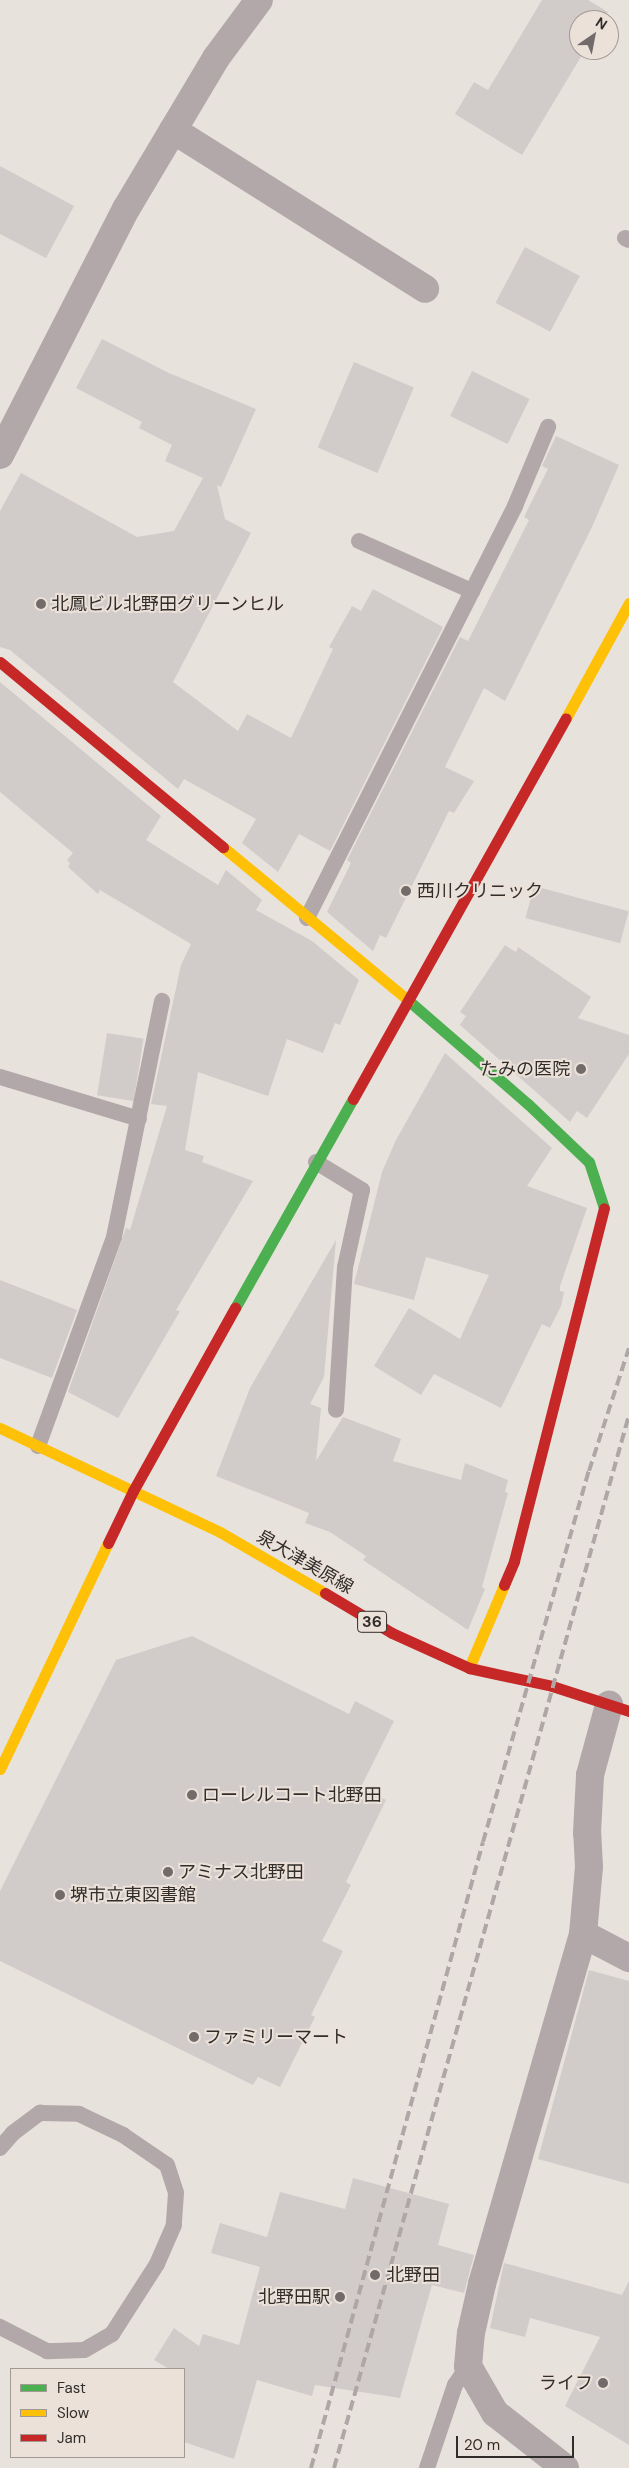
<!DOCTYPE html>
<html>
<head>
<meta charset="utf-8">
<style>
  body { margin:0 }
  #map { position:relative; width:629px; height:2468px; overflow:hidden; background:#e8e2dd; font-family:"DM Sans","Noto Sans JP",sans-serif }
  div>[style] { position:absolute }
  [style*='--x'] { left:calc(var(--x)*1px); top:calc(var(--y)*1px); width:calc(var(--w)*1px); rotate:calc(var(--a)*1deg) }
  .building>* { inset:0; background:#d1cbca; transform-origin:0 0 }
  .lane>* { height:16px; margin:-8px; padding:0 8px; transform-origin:8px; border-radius:8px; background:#b2a8aa }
  .street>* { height:28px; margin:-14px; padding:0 14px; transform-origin:14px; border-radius:14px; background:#b2a8aa }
  .fast>* { height:11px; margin:-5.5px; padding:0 5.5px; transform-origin:5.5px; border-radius:5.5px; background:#4caf50 }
  .slow>* { height:11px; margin:-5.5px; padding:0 5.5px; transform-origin:5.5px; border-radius:5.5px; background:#ffc107 }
  .jam>* { height:11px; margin:-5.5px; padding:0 5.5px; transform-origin:5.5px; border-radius:5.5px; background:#c62828 }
  .rail>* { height:4px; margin-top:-2px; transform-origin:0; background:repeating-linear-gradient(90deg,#aea7a6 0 10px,transparent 0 15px) }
  .dots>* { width:14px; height:14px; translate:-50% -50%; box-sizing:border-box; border:2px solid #ece1d9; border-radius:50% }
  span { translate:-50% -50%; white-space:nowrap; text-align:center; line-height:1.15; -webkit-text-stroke:4px #ece1d9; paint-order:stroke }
  .shield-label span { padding:1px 4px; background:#ece1d9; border:1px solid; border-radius:4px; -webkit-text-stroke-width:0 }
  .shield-label { font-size:16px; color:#312d2a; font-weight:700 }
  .poi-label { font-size:18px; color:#312d2a }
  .left { translate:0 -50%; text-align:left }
  .right { translate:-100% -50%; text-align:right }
  .street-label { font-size:18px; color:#312d2a }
  .legend { position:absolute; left:10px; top:2368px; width:175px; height:90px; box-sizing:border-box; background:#ece1d9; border:1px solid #a19993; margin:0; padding:6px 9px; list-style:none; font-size:15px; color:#312d2a }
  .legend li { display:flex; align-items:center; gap:10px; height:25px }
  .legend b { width:25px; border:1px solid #a19993 }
  .north { position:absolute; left:569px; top:10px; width:50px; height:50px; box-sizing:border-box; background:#ece1d9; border:1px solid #a19993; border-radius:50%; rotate:33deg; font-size:14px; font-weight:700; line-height:20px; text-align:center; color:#312d2a }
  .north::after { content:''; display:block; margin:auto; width:18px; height:22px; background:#716c69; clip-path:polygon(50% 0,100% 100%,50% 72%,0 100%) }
  .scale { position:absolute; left:456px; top:2436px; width:118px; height:22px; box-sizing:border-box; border:2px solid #312d2a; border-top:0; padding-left:6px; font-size:15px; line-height:18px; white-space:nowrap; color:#312d2a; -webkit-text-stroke:4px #ece1d9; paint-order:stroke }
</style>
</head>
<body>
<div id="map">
  <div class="building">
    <div style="clip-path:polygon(542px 0,588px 0,608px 12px,603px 20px,579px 20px,579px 50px,585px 50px,522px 155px,455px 114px,474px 82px,488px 90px)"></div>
    <div style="clip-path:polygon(0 166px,74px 206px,46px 258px,0 234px)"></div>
    <div style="left:525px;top:247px;width:62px;height:63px;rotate:28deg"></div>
    <div style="clip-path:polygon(102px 339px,169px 373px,256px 409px,221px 487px,217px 485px,225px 519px,251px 533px,173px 682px,238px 731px,247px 714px,291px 738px,333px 649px,329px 647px,352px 606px,361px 611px,373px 589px,443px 627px,330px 851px,299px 834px,278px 872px,242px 843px,256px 819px,184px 779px,178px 789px,10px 650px,0 647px,0 511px,21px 473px,137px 537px,174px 531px,203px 478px,165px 461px,172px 445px,139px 428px,142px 422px,76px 388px)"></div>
    <div style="left:354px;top:362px;width:65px;height:93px;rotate:23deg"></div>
    <div style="left:472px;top:371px;width:64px;height:50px;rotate:26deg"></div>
    <div style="clip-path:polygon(556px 436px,619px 465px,592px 527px,505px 701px,484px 688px,445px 767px,474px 781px,454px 813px,449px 811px,386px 938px,380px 935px,373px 951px,327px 912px,351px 863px,347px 860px,460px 637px,468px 641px,529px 520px,524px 517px,548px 469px,542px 466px)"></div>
    <div style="clip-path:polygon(0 682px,161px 816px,146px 840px,218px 885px,226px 870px,262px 900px,256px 910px,312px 941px,359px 980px,340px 1025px,335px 1023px,323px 1053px,287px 1039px,268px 1096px,198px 1072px,185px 1150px,204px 1156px,202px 1162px,253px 1181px,176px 1310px,180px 1311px,118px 1418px,68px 1392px,126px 1228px,130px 1230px,167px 1106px,151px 1104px,181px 965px,191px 944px,100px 890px,98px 894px,68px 867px,70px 863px,67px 860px,73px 853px,0 792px)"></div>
    <div style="left:534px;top:886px;width:98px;height:33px;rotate:15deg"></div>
    <div style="clip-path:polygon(505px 945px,516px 952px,518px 947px,591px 997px,578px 1018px,629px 1035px,629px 1054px,587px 1118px,577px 1111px,570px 1122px,460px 1025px,466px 1016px,460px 1012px)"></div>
    <div style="left:107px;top:1033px;width:37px;height:63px;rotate:9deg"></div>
    <div style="clip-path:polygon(445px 1053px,552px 1148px,527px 1186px,587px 1208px,560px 1286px,560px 1291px,564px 1292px,561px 1306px,550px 1328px,542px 1324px,501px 1408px,434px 1374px,421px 1395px,374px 1366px,409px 1308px,460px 1339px,489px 1275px,426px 1257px,414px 1300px,354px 1284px,382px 1172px,396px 1140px)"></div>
    <div style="clip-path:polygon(336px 1240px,324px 1377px,310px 1404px,321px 1408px,316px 1461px,343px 1417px,401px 1439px,393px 1461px,461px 1480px,465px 1463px,508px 1480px,505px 1492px,508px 1493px,482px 1587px,485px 1589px,468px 1630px,363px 1560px,366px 1556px,330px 1532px,305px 1523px,309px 1513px,216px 1476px,250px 1388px)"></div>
    <div style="clip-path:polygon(0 1280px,77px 1310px,52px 1378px,0 1358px)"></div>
    <div style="clip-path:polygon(192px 1636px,349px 1714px,355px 1701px,394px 1721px,361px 1787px,386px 1800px,346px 1882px,351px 1885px,322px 1941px,343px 1951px,311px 2015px,315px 2017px,280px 2087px,258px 2077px,253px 2085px,0 1961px,0 1891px,116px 1660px)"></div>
    <div style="clip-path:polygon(589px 1970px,629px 1981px,629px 2184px,538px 2159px)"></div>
    <div style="clip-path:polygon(353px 2178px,449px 2204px,438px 2245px,474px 2255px,464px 2293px,432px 2285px,400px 2398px,315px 2385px,312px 2396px,257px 2380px,234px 2459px,184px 2442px,184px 2369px,169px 2369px,154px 2360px,174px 2328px,199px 2346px,203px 2334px,239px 2345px,260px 2267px,211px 2253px,220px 2223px,267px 2237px,280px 2192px,345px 2209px)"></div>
    <div style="clip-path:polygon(504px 2263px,622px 2295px,629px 2281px,629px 2445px,565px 2406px,600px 2337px,530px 2318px,525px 2337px,490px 2328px)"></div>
  </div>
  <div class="lane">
    <div style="--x:625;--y:238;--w:4;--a:27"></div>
    <div style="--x:359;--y:541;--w:124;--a:23.9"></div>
    <div style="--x:307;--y:918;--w:462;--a:-63.2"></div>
    <div style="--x:515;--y:506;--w:86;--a:-67.3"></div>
    <div style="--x:0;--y:1077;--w:145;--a:16.8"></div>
    <div style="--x:316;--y:1162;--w:54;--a:31.3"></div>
    <div style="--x:362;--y:1190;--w:79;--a:102.4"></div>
    <div style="--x:345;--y:1267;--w:143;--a:93.6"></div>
    <div style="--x:38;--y:1446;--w:222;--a:-70"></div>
    <div style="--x:114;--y:1237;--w:241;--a:-78.5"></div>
    <div style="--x:0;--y:2148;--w:20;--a:-49"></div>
    <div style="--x:13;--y:2133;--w:34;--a:-37"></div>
    <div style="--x:40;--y:2113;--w:39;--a:1"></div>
    <div style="--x:79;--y:2114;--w:49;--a:25.5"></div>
    <div style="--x:123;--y:2135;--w:53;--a:34.3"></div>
    <div style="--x:167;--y:2165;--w:29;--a:72"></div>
    <div style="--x:176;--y:2193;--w:32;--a:94"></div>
    <div style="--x:174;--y:2225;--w:43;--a:113.6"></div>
    <div style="--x:157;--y:2264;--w:83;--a:122.7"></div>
    <div style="--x:112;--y:2334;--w:32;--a:150"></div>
    <div style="--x:84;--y:2350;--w:37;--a:178"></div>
    <div style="--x:47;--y:2351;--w:53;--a:-152.9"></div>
    <div style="--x:427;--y:2468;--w:88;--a:-71.4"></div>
    <div style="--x:455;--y:2385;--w:23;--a:-56"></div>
  </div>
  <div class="street">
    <div style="--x:173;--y:130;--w:298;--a:32.2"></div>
    <div style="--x:0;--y:455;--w:276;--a:-62.9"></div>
    <div style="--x:126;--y:209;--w:176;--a:-59.2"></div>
    <div style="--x:216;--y:58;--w:72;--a:-53.4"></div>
    <div style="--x:583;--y:1934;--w:52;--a:27.6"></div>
    <div style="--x:565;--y:2468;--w:89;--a:-141.8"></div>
    <div style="--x:495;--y:2413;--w:54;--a:-119.9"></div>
    <div style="--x:468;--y:2366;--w:33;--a:-85"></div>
    <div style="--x:471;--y:2333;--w:50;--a:-77.3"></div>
    <div style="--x:482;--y:2284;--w:364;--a:-73.9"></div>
    <div style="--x:583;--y:1934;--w:67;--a:-84.9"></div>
    <div style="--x:589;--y:1867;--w:34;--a:-93"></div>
    <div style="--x:587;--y:1833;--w:58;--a:-87"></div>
    <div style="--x:590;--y:1775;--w:73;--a:-74.8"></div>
  </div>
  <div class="fast">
    <div style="--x:409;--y:1001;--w:157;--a:40.9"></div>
    <div style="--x:528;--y:1104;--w:84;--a:43.6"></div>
    <div style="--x:589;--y:1162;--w:48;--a:71.9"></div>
    <div style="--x:235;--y:1308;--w:240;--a:-60.6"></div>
  </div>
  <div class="slow">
    <div style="--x:566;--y:718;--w:131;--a:-61.3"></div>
    <div style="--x:223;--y:847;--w:241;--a:39.6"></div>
    <div style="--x:0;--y:1428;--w:243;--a:25.3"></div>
    <div style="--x:220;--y:1532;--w:121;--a:30.2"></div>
    <div style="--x:469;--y:1668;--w:90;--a:-67.1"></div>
    <div style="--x:0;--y:1769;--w:250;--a:-64.5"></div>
  </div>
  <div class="jam">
    <div style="--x:0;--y:662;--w:290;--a:39.7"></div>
    <div style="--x:353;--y:1099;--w:436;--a:-60.8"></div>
    <div style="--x:108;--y:1543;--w:58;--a:-64.3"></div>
    <div style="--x:133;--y:1491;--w:210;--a:-60.9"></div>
    <div style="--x:504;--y:1585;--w:26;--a:-67"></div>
    <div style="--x:514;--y:1561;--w:364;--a:-75.7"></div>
    <div style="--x:325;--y:1593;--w:78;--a:30.8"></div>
    <div style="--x:392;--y:1633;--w:85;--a:24.4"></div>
    <div style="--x:469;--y:1668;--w:85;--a:12.2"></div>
    <div style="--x:552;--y:1686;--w:81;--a:18"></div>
  </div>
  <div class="rail">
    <div style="--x:311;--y:2468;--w:649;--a:-74.64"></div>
    <div style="--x:483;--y:1842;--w:386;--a:-74.1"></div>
    <div style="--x:589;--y:1471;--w:129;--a:-72"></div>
    <div style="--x:334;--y:2468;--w:1094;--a:-74.35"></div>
  </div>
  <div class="dots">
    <div style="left:41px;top:604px;background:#716c69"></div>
    <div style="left:406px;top:891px;background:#716c69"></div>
    <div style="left:581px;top:1069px;background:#716c69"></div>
    <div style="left:192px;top:1795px;background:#716c69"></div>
    <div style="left:168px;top:1872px;background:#716c69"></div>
    <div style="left:60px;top:1895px;background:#716c69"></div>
    <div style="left:194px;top:2037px;background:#716c69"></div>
    <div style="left:375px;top:2275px;background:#716c69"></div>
    <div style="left:340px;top:2297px;background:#716c69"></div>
    <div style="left:603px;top:2383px;background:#716c69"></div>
  </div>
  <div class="shield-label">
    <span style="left:372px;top:1622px">36</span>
  </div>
  <div class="poi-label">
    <span class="left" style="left:51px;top:604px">北鳳ビル北野田グリーンヒル</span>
    <span class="left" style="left:417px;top:891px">西川クリニック</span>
    <span class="right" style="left:570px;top:1069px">たみの医院</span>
    <span class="left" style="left:202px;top:1795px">ローレルコート北野田</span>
    <span class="left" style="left:178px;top:1872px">アミナス北野田</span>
    <span class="left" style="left:70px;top:1895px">堺市立東図書館</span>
    <span class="left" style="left:204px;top:2037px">ファミリーマート</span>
    <span class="left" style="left:386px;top:2275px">北野田</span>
    <span class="right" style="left:330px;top:2297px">北野田駅</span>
    <span class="right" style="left:593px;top:2383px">ライフ</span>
  </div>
  <div class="street-label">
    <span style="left:305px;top:1562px;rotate:30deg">泉大津美原線</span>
  </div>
  <ul class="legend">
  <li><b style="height:6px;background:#4caf50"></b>Fast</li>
  <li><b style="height:6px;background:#ffc107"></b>Slow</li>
  <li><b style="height:6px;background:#c62828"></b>Jam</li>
  </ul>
  <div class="north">N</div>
  <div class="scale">20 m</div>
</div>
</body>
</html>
